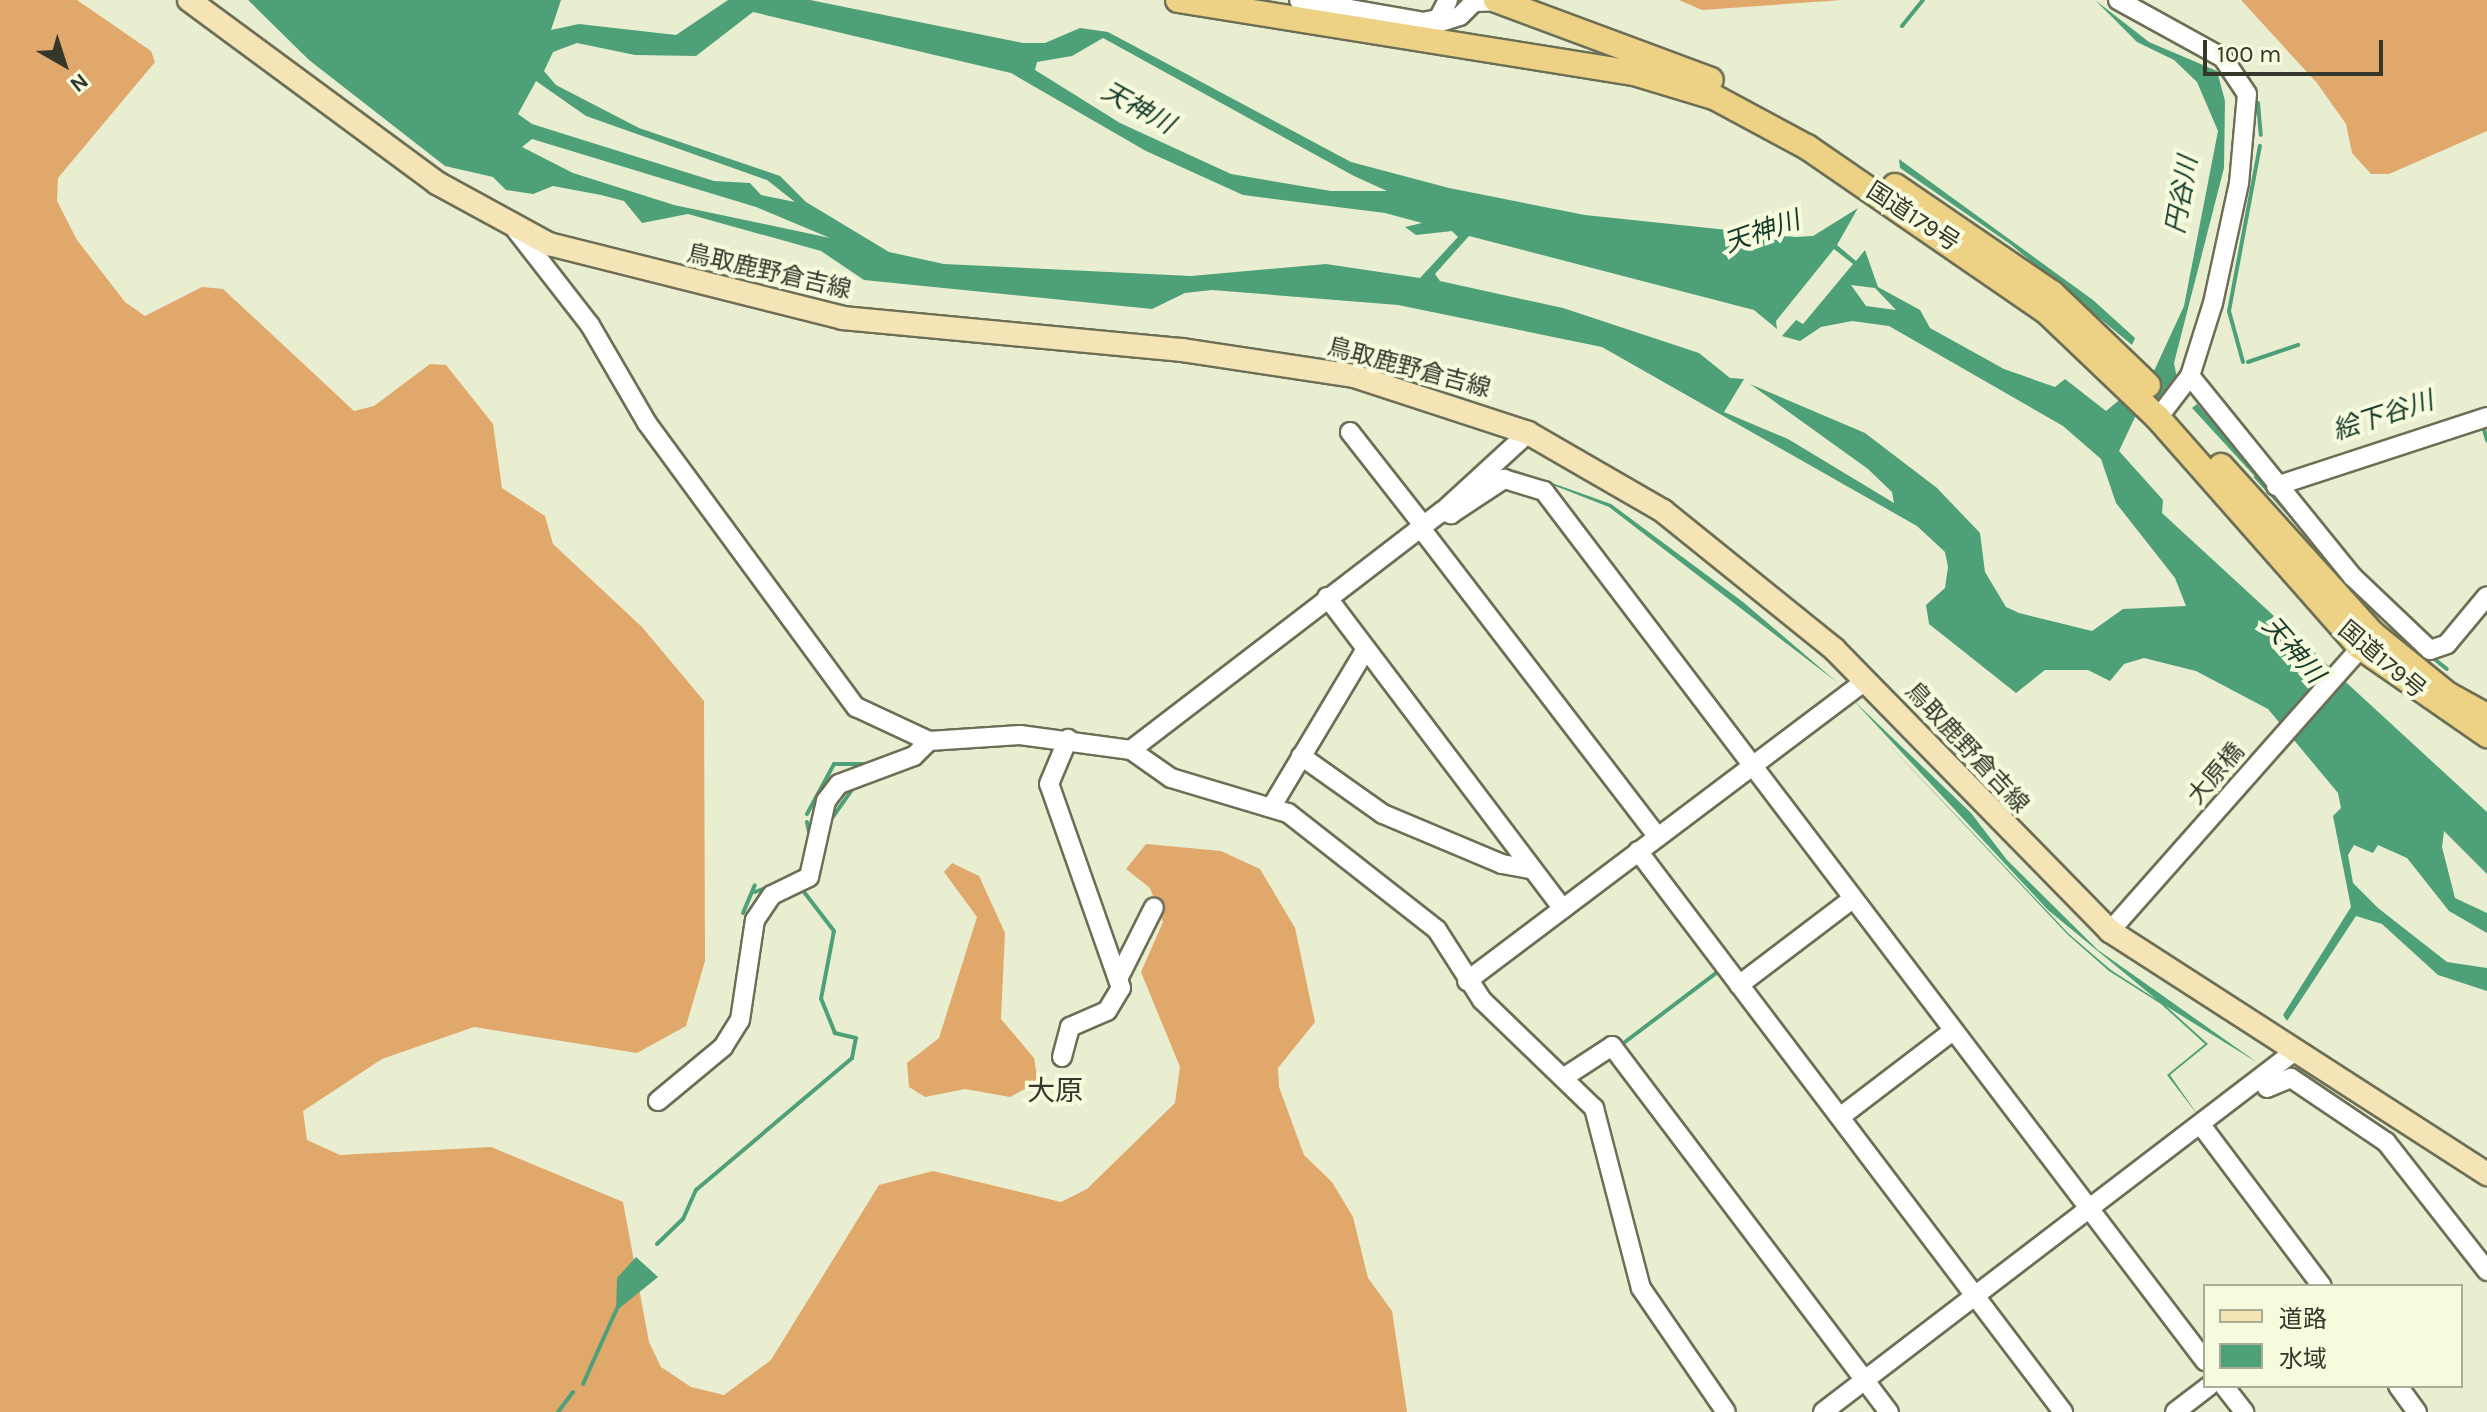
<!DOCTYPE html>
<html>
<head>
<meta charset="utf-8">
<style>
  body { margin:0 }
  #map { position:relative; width:2487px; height:1412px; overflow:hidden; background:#e9eed0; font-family:Karla,"Noto Sans JP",sans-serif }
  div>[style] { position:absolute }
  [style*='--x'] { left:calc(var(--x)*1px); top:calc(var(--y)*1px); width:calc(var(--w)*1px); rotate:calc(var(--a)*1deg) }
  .forest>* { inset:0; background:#e0a86b }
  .water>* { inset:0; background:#4ea078 }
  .stream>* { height:4px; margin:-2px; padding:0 2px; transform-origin:2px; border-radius:2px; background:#4ea078 }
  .roads { filter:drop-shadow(2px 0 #6c6f55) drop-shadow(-2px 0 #6c6f55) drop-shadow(0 2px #6c6f55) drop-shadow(0 -2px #6c6f55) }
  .minor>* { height:18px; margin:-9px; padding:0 9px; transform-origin:9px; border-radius:9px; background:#fff }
  .major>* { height:22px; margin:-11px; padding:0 11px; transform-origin:11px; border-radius:11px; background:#f4e4b6 }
  .highway>* { height:24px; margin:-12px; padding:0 12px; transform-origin:12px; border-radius:12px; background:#edd285 }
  span { translate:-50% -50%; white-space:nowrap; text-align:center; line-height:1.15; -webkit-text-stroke:8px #f7fbdd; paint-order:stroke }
  .street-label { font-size:24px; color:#35372b }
  .water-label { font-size:26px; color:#163a29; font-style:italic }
  .quarter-label { font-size:28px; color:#35372b }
  .legend { position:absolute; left:2203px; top:1284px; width:260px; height:104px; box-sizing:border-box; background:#f7fbdd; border:2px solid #a9ad96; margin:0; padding:10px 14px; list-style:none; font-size:24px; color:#35372b }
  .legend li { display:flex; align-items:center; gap:16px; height:40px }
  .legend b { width:40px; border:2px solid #a9ad96 }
  .north { position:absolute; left:24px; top:24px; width:80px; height:80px; -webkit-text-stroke:6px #f7fbdd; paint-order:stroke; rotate:141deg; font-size:22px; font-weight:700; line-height:32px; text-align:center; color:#35372b }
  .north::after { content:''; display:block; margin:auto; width:28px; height:36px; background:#35372b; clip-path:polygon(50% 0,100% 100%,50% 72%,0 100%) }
  .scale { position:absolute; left:2203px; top:40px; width:180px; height:36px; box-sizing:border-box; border:4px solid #35372b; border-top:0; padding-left:10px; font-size:24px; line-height:28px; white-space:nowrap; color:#35372b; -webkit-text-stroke:6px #f7fbdd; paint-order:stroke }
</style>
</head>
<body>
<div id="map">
  <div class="forest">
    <div style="clip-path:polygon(0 0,77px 0,151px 51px,155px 62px,58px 178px,57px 201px,77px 240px,125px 302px,145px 316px,202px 287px,223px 289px,354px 411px,374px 406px,430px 364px,446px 365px,493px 424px,502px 488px,545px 516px,553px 544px,642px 627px,704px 701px,705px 961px,686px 1026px,637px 1053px,474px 1027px,382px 1059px,303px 1111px,307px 1140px,340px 1155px,491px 1147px,623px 1202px,649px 1342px,661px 1367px,691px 1387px,724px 1395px,771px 1360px,879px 1185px,933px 1171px,1061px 1202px,1087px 1189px,1175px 1103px,1180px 1067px,1141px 972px,1163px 922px,1150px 888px,1126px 869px,1146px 844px,1221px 851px,1260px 869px,1295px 928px,1315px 1022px,1278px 1068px,1279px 1087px,1304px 1155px,1332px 1182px,1353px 1217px,1368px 1278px,1392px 1311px,1407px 1412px,0 1412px)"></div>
    <div style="clip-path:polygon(1679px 0,1842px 0,1702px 10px)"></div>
    <div style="clip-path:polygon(2241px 0,2487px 0,2487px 131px,2389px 174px,2371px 174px,2352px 153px,2346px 124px,2317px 83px)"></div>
    <div style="clip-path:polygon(952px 863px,979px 876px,1005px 933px,1001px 1019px,1034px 1058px,1038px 1082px,1010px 1097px,965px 1089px,925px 1097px,909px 1087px,907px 1063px,939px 1038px,977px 917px,944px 872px)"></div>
  </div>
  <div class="water">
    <div style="clip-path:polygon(evenodd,248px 0,561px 0,551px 30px,579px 24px,676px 35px,728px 0,810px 0,1023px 43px,1045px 43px,1080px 28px,1108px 32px,1351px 162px,1449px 188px,1585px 215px,1795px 237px,1813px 236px,1858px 208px,1837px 245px,1856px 261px,1865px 250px,1878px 287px,1920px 310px,1930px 328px,2004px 369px,2055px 387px,2065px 379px,2106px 411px,2154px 371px,2184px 306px,2218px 131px,2197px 82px,2174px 60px,2137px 42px,2095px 0,2149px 42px,2217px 71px,2225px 101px,2224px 168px,2174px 363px,2178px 384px,2136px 415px,2119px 451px,2163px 500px,2162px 513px,2487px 812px,2487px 874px,2444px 831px,2442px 847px,2455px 898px,2487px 913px,2487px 933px,2449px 911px,2407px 858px,2378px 845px,2373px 853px,2354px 845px,2348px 855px,2353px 883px,2378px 908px,2447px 962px,2487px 968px,2487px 991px,2438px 975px,2382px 924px,2356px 916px,2287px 1021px,2283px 1015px,2351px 907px,2333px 816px,2341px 808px,2338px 793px,2268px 709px,2196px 671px,2144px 658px,2124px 664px,2110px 681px,2088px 670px,2045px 670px,2016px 693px,1929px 624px,1926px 605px,1945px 588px,1948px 567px,1945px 552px,1917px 526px,1602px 347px,1398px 305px,1212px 290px,1185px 293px,1152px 309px,864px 280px,821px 251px,688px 214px,642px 223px,624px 201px,601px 195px,553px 186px,533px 194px,506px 190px,493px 177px,445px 166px,309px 60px,248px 0,753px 12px,1011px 73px,1146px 151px,1243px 195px,1385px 213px,1422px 223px,1405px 227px,1416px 235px,1452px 231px,1458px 237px,1420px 278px,1326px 264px,1191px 276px,944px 264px,889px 252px,806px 202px,780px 176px,639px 128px,556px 85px,544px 71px,553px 52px,577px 43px,635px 55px,696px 56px,753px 12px,248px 0,1103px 38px,1354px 176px,1387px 191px,1331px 191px,1231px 174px,1120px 123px,1035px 70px,1037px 62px,1072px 56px,1103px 38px,248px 0,536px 81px,586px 116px,767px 180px,795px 202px,761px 195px,750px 183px,714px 181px,532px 124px,518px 114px,536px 81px,248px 0,532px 139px,756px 207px,830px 238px,674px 205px,573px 173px,522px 147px,532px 139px,248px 0,1469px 236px,1754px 310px,1777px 329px,1776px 321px,1834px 249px,1853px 264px,1803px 324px,1796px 320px,1782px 336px,1800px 341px,1821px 327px,1852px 321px,1889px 326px,2063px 426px,2101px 459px,2116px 503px,2175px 578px,2186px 606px,2123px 609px,2092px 631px,2019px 613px,2006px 607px,1985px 572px,1980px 533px,1937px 488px,1865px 433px,1750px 384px,1868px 469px,1892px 492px,1894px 503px,1788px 439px,1724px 412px,1744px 379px,1730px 378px,1699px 353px,1563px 308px,1440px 281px,1435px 274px,1469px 236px,248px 0,1851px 285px,1875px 288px,1896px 310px,1866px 306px,1851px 285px)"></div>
    <div style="clip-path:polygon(1899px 159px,2093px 300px,2135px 338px,2132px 345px,2010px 244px,1900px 168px)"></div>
    <div style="clip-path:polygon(2197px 404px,2255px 471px,2260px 482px,2192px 408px)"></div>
    <div style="clip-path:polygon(1507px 467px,1611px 504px,1743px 602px,1838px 683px,1609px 507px)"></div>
    <div style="clip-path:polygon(1853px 700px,1971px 813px,2007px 860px,2098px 950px,2258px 1063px,2166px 1006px,2208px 1044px,2170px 1075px,2200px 1118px,2167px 1075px,2205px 1044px,2161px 1004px,2109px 971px,2068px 935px,1877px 732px,2069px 934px,2111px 970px,2156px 999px,2048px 910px)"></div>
    <div style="clip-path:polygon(636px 1257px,658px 1277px,616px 1311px,617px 1278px)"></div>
  </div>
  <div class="stream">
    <div style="--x:1902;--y:26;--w:33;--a:-51"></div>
    <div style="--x:2258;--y:103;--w:32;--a:85"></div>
    <div style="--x:2243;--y:362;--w:53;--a:-105.4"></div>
    <div style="--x:2229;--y:311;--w:168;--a:-79.4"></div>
    <div style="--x:2248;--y:362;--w:53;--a:-18.8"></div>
    <div style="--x:2483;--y:426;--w:15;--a:74"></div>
    <div style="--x:2256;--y:477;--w:75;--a:48.2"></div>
    <div style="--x:2432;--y:657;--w:19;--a:39"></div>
    <div style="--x:807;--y:814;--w:57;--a:-61.6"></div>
    <div style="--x:834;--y:764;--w:37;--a:0"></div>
    <div style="--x:807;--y:822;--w:16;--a:79"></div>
    <div style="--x:827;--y:825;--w:47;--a:-54.6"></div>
    <div style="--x:755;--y:892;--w:33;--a:-21"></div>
    <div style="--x:743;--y:913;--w:30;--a:-67"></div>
    <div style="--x:1621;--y:1045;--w:124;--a:-37.1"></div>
    <div style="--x:657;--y:1244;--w:36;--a:-44"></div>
    <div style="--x:683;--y:1219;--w:32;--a:-66"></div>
    <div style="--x:696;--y:1190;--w:204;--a:-40.2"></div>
    <div style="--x:852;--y:1058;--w:20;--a:-79"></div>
    <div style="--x:856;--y:1038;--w:22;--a:-167"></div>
    <div style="--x:835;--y:1033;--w:37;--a:-112"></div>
    <div style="--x:821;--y:999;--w:69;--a:-79.2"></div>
    <div style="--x:834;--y:931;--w:54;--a:-127.5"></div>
    <div style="--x:583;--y:1384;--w:85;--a:-65.8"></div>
    <div style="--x:558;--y:1412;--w:25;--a:-53"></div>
  </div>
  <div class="roads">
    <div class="minor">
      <div style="--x:1299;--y:0;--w:138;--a:10"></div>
      <div style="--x:1435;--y:24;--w:26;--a:-18"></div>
      <div style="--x:1460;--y:16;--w:20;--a:-45"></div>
      <div style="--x:1474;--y:2;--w:24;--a:-2"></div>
      <div style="--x:2118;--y:0;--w:120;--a:28.9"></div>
      <div style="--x:2223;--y:58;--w:43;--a:56.3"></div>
      <div style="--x:2247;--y:94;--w:89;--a:95.1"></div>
      <div style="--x:2239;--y:183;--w:123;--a:102.2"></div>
      <div style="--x:2213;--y:303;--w:77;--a:107.5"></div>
      <div style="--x:2190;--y:376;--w:53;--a:127.3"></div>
      <div style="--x:1427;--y:21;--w:11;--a:-10"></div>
      <div style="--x:1438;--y:19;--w:21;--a:-62"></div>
      <div style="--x:516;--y:230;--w:120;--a:52.1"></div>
      <div style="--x:590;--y:325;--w:113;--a:59.8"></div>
      <div style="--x:647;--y:423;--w:353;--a:53.7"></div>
      <div style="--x:856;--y:707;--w:81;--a:25"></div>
      <div style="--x:929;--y:741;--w:91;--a:-3.8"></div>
      <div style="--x:1020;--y:735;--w:112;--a:7.7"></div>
      <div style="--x:1131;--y:750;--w:49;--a:35"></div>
      <div style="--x:1171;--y:778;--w:122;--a:16.7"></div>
      <div style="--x:1288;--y:813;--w:189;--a:38.1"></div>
      <div style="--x:1437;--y:930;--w:83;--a:57.3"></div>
      <div style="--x:1482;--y:1000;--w:156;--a:44"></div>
      <div style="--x:1594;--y:1108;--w:186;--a:75.4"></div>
      <div style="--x:1641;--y:1288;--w:150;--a:55.6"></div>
      <div style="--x:2190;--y:376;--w:259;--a:51"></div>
      <div style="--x:2353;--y:577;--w:106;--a:43.5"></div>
      <div style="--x:2430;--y:650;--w:18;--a:-19"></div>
      <div style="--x:2447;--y:644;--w:62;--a:-50.2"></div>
      <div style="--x:1350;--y:432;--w:118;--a:51.9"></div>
      <div style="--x:2276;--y:486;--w:222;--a:-18.1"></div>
      <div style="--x:1443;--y:511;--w:9;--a:21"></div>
      <div style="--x:1451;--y:514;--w:64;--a:-33.4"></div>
      <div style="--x:1504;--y:479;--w:42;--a:16.7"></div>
      <div style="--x:1544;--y:491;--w:1093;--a:52.77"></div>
      <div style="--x:1420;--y:527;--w:389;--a:52.5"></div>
      <div style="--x:1327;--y:597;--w:391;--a:52.9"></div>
      <div style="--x:1131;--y:750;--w:393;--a:-37.5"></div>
      <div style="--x:1443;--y:511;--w:115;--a:-42.5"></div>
      <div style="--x:1301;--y:756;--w:100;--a:35.3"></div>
      <div style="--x:1383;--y:814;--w:129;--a:22.8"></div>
      <div style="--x:1502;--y:864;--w:29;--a:10"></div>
      <div style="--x:1272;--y:806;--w:183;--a:-59.1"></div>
      <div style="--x:1638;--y:851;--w:704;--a:52.85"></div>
      <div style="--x:2110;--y:931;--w:390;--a:-48.5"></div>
      <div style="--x:1118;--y:979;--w:80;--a:-63.4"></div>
      <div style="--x:1467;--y:981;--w:500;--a:-37"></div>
      <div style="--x:1739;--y:985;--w:141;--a:-37.2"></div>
      <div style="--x:1062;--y:1057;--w:31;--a:-75"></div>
      <div style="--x:1070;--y:1027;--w:40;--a:-23.4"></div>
      <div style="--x:1107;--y:1011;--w:27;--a:-59"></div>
      <div style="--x:1121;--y:988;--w:216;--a:-109.4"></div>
      <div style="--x:1049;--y:784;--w:49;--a:-67.1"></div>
      <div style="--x:1566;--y:1076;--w:55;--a:-33.1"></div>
      <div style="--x:1612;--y:1046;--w:459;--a:52.9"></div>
      <div style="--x:2267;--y:1088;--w:26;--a:-23"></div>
      <div style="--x:2291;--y:1078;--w:115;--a:34"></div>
      <div style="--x:2386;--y:1142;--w:164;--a:51.9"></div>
      <div style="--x:658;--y:1101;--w:85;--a:-39.7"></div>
      <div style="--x:723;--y:1047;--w:32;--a:-58"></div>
      <div style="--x:740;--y:1020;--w:101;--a:-81.5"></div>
      <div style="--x:755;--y:920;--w:30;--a:-56"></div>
      <div style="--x:772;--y:895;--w:41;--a:-25.9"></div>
      <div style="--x:809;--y:877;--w:78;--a:-77.4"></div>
      <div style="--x:826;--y:801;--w:21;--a:-53"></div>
      <div style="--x:839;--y:784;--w:80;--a:-20.5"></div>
      <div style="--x:914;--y:756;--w:21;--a:-45"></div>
      <div style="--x:1840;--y:1117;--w:142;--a:-37.3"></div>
      <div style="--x:2201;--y:1125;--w:201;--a:53.1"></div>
      <div style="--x:2224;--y:1386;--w:33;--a:52"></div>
      <div style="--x:2398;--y:1386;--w:32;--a:54"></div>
      <div style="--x:1823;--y:1412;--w:594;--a:-37.41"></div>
      <div style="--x:2175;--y:1412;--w:43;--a:-37.4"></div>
    </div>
    <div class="major">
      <div style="--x:189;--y:0;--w:308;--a:36.4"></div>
      <div style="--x:437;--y:183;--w:128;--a:28.6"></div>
      <div style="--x:549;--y:244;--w:303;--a:14.1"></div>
      <div style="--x:843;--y:318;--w:341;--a:5.4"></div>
      <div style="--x:1182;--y:350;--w:174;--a:8.6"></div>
      <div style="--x:1354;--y:376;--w:183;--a:18.1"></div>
      <div style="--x:1528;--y:433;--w:156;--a:30"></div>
      <div style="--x:1663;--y:511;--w:220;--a:38.9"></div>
      <div style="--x:1834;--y:649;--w:395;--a:45.6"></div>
      <div style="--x:2110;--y:931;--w:449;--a:32.8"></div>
    </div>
    <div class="highway">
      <div style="--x:1178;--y:0;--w:462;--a:9.1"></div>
      <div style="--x:1634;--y:73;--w:84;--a:16.7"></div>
      <div style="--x:1714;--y:97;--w:106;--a:28.3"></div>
      <div style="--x:1807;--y:147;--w:290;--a:34.5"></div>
      <div style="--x:2046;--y:311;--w:155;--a:43.7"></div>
      <div style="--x:2158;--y:418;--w:305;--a:48.6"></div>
      <div style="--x:2360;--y:647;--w:155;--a:34.7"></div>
      <div style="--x:1496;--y:0;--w:229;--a:20.4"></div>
      <div style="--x:1895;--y:186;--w:190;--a:34.3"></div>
      <div style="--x:2052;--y:293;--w:133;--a:43.8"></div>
      <div style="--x:2221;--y:466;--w:227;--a:47.9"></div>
      <div style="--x:2373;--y:634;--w:95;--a:39"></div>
      <div style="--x:2447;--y:694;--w:46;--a:28.8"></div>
    </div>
  </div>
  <div class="street-label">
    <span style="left:1913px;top:217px;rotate:33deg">国道179号</span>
    <span style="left:769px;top:272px;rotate:13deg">鳥取鹿野倉吉線</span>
    <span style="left:1409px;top:368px;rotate:15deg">鳥取鹿野倉吉線</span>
    <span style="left:2382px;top:660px;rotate:40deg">国道179号</span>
    <span style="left:1967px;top:748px;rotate:47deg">鳥取鹿野倉吉線</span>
    <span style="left:2216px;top:774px;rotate:-49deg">大原橋</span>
  </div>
  <div class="water-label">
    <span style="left:1138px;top:108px;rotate:29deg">天神川</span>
    <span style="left:2182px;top:195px;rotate:-80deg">円谷川</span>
    <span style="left:1762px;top:232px;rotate:-19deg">天神川</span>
    <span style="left:2383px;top:416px;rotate:-18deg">絵下谷川</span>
    <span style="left:2293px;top:650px;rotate:49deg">天神川</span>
  </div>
  <div class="quarter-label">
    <span style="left:1055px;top:1091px">大原</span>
  </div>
  <ul class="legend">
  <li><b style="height:10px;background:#f4e4b6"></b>道路</li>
  <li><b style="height:22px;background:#4ea078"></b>水域</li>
  </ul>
  <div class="north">N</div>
  <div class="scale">100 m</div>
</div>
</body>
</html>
